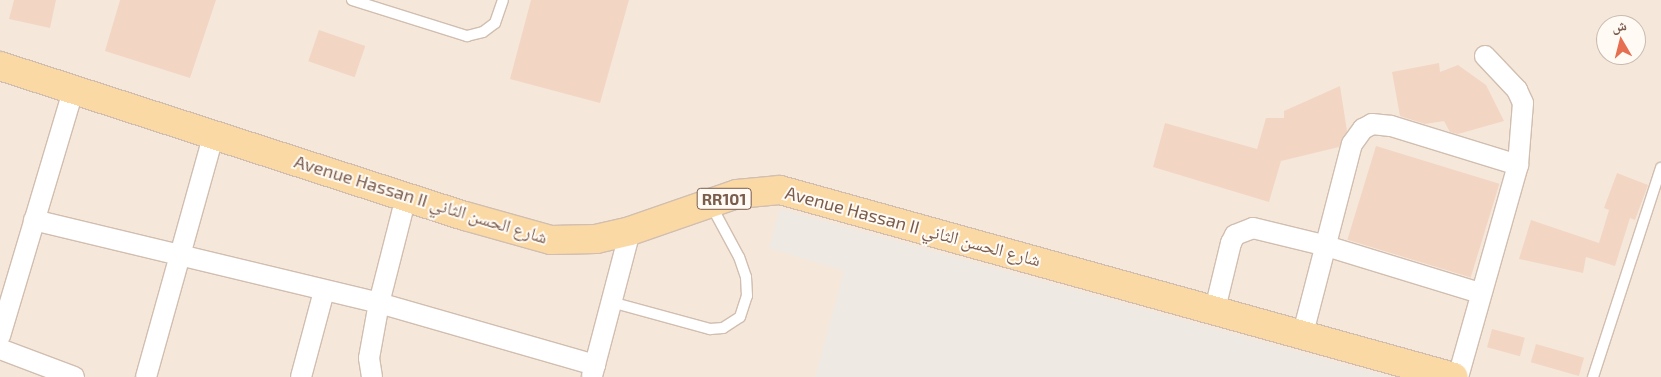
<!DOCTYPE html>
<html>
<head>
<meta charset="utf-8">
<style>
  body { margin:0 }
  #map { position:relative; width:1661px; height:377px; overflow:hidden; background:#fdf6ec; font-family:"Exo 2","Noto Naskh Arabic",sans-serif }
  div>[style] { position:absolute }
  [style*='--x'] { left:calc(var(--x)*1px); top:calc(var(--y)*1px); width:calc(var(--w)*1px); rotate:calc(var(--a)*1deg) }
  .residential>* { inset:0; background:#f5e8da }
  .industrial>* { inset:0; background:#efe9e4 }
  .building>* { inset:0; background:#f3d5c3; transform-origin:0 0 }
  .roads { filter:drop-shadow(1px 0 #d1beb0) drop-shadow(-1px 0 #d1beb0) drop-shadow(0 1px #d1beb0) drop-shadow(0 -1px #d1beb0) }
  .service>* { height:10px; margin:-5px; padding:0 5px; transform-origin:5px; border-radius:5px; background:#fff }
  .minor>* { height:20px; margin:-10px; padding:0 10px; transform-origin:10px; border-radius:10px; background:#fff }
  .primary>* { height:28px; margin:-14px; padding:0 14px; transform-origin:14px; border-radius:14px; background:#fbd9a5 }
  span { translate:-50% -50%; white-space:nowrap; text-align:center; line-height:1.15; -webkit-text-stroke:4px #fffaf3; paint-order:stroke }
  .shield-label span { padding:1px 4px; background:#fffaf3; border:1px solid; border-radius:4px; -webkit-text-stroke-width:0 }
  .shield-label { font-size:16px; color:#7a5c4d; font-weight:700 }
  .street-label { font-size:18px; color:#7a5c4d }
  .north { position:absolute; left:1596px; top:15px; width:50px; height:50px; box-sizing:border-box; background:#fffaf3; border:1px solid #cabbb1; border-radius:50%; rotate:352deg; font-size:14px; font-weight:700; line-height:20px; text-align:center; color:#7a5c4d }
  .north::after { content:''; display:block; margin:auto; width:18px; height:22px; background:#e76f51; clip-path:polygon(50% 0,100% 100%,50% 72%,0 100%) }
</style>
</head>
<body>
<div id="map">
  <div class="residential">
    <div style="clip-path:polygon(evenodd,0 0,1661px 0,1661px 377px,0 377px,0 0,1606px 25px,1636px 25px,1636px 55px,1606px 55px,1606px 25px)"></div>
  </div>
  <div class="industrial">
    <div style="clip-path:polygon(780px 209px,1389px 377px,815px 377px,844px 271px,769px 248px)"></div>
  </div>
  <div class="building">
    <div style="clip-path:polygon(14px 0,56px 0,50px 28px,9px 19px)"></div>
    <div style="clip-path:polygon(120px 0,216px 0,190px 78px,105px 51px)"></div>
    <div style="clip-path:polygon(531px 0,629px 0,600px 103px,510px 79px)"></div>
    <div style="left:319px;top:30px;width:49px;height:33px;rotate:19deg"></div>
    <div style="clip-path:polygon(1439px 63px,1440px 72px,1458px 65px,1486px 85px,1504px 121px,1458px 134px,1450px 132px,1444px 121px,1425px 124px,1400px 116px,1392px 72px)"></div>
    <div style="clip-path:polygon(1340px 86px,1347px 131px,1339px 147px,1281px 161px,1269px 202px,1153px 167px,1165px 123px,1257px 149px,1266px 118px,1284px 118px,1284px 111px)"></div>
    <div style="left:1376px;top:146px;width:129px;height:98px;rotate:17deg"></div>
    <div style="clip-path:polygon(1617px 173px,1648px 185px,1635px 220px,1630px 218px,1615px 266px,1586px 257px,1583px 273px,1519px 259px,1531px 220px,1599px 243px,1609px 210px,1604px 208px)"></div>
    <div style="left:1492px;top:329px;width:34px;height:19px;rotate:15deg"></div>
    <div style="left:1536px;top:344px;width:50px;height:19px;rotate:16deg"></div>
  </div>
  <div class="roads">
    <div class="service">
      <div style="--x:352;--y:0;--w:121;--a:17.4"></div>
      <div style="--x:467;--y:36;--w:16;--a:-14"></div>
      <div style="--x:483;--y:32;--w:15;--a:-37"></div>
      <div style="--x:495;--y:23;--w:24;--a:-71"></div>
      <div style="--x:611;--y:302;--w:103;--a:15.3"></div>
      <div style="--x:710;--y:329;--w:13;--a:-4"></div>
      <div style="--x:723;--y:328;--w:20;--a:-33"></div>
      <div style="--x:740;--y:317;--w:22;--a:-72"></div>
      <div style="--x:747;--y:296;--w:19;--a:-93"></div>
      <div style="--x:746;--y:277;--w:21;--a:-109"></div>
      <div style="--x:739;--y:257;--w:59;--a:-118.3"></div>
      <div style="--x:1593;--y:377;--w:220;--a:-72"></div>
    </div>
    <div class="minor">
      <div style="--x:1485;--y:56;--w:47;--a:46.7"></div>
      <div style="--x:1517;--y:90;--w:14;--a:65"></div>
      <div style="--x:1523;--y:103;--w:62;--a:94.6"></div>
      <div style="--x:34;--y:220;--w:355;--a:13.5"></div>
      <div style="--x:379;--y:303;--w:225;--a:16"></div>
      <div style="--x:1215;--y:309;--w:68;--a:-76.4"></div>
      <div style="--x:1231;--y:243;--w:9;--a:-63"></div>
      <div style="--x:1235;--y:235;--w:19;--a:-21"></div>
      <div style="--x:1253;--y:228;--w:72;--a:13.7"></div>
      <div style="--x:1323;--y:245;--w:164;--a:17"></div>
      <div style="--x:1303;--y:333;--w:195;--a:-75.5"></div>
      <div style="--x:1352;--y:144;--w:19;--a:-54"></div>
      <div style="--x:1363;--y:129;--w:10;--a:-29"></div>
      <div style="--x:1372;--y:124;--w:19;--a:6"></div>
      <div style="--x:1391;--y:126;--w:133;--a:17.1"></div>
      <div style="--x:1518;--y:165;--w:220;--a:105.8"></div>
      <div style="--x:0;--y:336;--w:259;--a:-73.4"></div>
      <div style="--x:0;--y:349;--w:79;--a:20.7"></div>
      <div style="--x:592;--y:376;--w:150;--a:-75.3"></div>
      <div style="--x:146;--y:377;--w:252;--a:-74.4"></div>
      <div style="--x:301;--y:377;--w:89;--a:-75"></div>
      <div style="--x:372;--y:377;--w:19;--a:-99"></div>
      <div style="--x:369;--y:358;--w:56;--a:-79.7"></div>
      <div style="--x:379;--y:303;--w:109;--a:-75.7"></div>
    </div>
    <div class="primary">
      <div style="--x:0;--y:66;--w:489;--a:17.9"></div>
      <div style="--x:465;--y:216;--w:89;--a:15.6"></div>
      <div style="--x:551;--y:240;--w:45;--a:-1.3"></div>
      <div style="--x:596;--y:239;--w:35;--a:-13"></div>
      <div style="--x:630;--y:231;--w:113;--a:-19.1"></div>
      <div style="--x:737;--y:194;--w:43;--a:-5.3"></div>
      <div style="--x:780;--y:190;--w:699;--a:15.51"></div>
    </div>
  </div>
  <div class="shield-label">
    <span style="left:724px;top:199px">RR101</span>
  </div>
  <div class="street-label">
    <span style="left:421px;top:199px;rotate:17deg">Avenue Hassan II شارع الحسن الثاني</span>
    <span style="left:913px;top:226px;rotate:15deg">Avenue Hassan II شارع الحسن الثاني</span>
  </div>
  <div class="north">ش</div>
</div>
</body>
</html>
